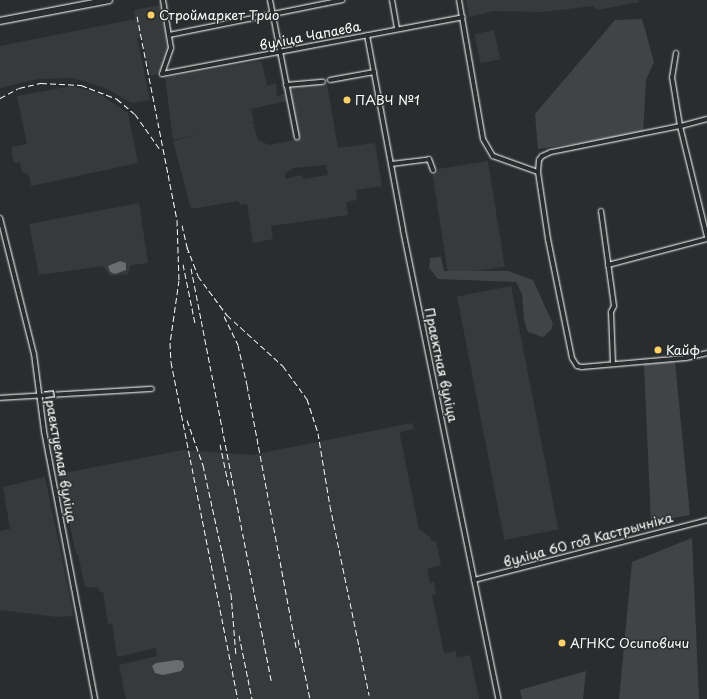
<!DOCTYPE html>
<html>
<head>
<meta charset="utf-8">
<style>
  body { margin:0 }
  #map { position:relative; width:707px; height:699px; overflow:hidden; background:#2a2d2e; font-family:"Playpen Sans",sans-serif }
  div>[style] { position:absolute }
  .built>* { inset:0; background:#373a3b; transform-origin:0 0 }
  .green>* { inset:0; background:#414445 }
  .water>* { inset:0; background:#6a6c6d }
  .roads { filter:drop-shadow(0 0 1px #fff) drop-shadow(0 0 1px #fff) }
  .minor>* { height:4px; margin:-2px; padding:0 2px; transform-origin:2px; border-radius:2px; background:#2a2d2e }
  .primary>* { height:6px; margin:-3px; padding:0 3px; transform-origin:3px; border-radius:3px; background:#2a2d2e }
  .rail>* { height:1px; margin-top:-0.5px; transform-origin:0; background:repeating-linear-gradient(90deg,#fff 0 6px,transparent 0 9px) }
  .dots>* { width:11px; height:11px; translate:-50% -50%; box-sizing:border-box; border:2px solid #2a2d2e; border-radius:50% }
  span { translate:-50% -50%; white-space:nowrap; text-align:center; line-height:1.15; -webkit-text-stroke:3px #2a2d2e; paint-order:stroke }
  .poi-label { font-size:13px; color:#fff }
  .left { translate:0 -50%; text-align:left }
  .street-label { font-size:13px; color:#fff }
</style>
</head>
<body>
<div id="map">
  <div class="built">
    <div style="clip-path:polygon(466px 0,638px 0,639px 2px,598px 10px,593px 6px,542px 12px,493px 11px,469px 17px)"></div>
    <div style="clip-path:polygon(160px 5px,169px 54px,158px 74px,150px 76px,142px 37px,137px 38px,150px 100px,132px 103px,103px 87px,72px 78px,38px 79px,0 88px,0 46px,135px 19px,134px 10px)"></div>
    <div style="left:494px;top:30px;width:30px;height:20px;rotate:78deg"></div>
    <div style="clip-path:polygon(evenodd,259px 61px,262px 63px,267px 86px,276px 83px,277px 96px,285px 94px,287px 101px,251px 109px,254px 121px,243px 124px,253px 122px,258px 140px,269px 145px,295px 140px,286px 87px,327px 84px,338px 148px,375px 143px,382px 186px,356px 190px,357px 200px,346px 202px,348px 215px,271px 226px,273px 239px,253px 243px,247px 204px,240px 205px,238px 201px,191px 209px,173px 141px,201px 134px,173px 140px,165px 78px,259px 61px,326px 165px,328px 175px,304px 179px,301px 175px,285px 179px,285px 173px,294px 168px,326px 165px)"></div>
    <div style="clip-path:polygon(72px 86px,98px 93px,128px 113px,138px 163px,31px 186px,29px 175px,22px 172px,20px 162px,14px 163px,11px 147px,27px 144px,17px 96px)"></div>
    <div style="left:488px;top:161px;width:107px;height:57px;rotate:81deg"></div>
    <div style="clip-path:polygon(139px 203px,148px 263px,131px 265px,128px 274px,110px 276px,103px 266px,39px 275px,29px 224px)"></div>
    <div style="left:511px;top:286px;width:248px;height:55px;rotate:79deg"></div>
    <div style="clip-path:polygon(412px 423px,414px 429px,400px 432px,400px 435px,419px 529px,431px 538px,431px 541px,436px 541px,441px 565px,427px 569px,430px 583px,434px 582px,436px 594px,432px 595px,444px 653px,456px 651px,457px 658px,470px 655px,479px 699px,126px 699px,119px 665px,157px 656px,156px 648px,117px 657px,112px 623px,108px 624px,103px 592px,100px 592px,99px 588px,85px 587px,78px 554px,76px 554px,59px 474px,183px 450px,252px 455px)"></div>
    <div style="clip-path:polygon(45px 477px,72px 607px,73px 616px,57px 617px,0 610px,0 531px,10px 529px,3px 487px)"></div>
  </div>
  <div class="green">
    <div style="clip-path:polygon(642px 19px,654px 62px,646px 80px,643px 134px,538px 149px,535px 114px,615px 20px)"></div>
    <div style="clip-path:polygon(441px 257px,444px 271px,508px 271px,533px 280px,553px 324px,551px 330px,543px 337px,528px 332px,524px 320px,522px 294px,516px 282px,438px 279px,429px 268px,430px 258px)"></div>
    <div style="clip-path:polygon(675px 362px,690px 515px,651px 522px,644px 364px)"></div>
    <div style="clip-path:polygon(692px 538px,699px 699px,619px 699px,632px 562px)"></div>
    <div style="clip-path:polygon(586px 671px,583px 699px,522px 699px,520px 690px)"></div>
  </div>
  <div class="water">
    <div style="clip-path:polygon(120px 261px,126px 263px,126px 270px,115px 274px,110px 272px,108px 266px)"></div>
    <div style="clip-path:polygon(177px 660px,183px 661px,184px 667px,181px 671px,163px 675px,155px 673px,152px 666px,156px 663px)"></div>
  </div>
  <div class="roads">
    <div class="minor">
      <div style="left:270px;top:0;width:140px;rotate:78.9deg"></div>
      <div style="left:392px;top:0;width:29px;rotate:80deg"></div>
      <div style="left:459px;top:0;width:141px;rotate:80.2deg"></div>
      <div style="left:483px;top:139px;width:20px;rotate:60deg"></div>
      <div style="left:493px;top:156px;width:48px;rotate:19.6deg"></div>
      <div style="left:169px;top:35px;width:177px;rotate:-11.4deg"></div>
      <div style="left:367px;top:35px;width:198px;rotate:79.5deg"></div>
      <div style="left:403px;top:230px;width:479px;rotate:78.5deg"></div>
      <div style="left:676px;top:53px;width:24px;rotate:99deg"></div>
      <div style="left:672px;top:77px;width:50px;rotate:80.7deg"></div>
      <div style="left:680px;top:126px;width:132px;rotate:168.6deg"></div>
      <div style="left:551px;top:152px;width:10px;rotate:156deg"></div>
      <div style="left:542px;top:156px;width:5px;rotate:127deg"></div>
      <div style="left:539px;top:160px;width:12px;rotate:95deg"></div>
      <div style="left:538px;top:172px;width:68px;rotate:81.5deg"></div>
      <div style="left:548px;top:239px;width:121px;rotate:78.6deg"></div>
      <div style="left:572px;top:358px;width:9px;rotate:58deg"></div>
      <div style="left:577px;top:366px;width:5px;rotate:11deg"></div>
      <div style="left:582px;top:367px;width:104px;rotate:-4.9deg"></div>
      <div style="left:686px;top:358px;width:22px;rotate:-13deg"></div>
      <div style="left:162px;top:74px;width:306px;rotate:-10.7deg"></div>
      <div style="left:162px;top:74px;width:28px;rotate:-71deg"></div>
      <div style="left:171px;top:48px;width:49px;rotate:-99.5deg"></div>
      <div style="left:330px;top:80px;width:45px;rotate:-10.3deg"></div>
      <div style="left:286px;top:85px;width:37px;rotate:-5deg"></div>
      <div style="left:707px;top:119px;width:28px;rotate:165deg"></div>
      <div style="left:680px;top:126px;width:114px;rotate:76.3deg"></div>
      <div style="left:391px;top:164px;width:38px;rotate:-7deg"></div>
      <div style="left:429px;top:159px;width:12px;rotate:70deg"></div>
      <div style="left:601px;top:211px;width:96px;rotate:82.2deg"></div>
      <div style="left:614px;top:306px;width:7px;rotate:117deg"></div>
      <div style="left:611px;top:312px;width:52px;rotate:87.8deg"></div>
      <div style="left:0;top:218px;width:140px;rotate:76deg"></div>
      <div style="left:34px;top:354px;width:78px;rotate:82.6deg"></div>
      <div style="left:44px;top:431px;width:273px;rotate:79.2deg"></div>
      <div style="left:608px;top:265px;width:102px;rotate:-14.7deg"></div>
      <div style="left:0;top:398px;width:152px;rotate:-3.4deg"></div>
      <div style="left:474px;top:580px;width:241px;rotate:-14.4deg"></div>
    </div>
    <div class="primary">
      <div style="left:0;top:21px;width:111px;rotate:-10.9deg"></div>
    </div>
  </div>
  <div class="rail">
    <div style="left:137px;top:16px;width:208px;rotate:78.9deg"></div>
    <div style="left:177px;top:220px;width:60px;rotate:88.1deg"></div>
    <div style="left:179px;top:280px;width:64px;rotate:98.1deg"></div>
    <div style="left:170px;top:343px;width:19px;rotate:87deg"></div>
    <div style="left:171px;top:362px;width:344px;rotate:78.8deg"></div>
    <div style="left:0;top:98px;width:21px;rotate:-28deg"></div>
    <div style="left:19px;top:88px;width:23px;rotate:-13deg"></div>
    <div style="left:41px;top:83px;width:40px;rotate:2.9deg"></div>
    <div style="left:81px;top:85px;width:39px;rotate:21deg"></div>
    <div style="left:117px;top:99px;width:23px;rotate:40deg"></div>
    <div style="left:135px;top:114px;width:42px;rotate:54.8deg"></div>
    <div style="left:182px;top:225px;width:28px;rotate:77deg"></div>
    <div style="left:187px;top:247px;width:31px;rotate:69deg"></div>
    <div style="left:198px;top:276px;width:49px;rotate:53.4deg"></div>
    <div style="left:227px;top:315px;width:76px;rotate:42.3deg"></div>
    <div style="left:283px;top:366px;width:41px;rotate:54deg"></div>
    <div style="left:307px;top:399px;width:36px;rotate:72deg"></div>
    <div style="left:318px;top:433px;width:74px;rotate:80.7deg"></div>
    <div style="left:330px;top:506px;width:193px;rotate:78.3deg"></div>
    <div style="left:183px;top:264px;width:60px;rotate:78.5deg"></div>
    <div style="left:191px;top:268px;width:420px;rotate:79deg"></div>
    <div style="left:224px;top:316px;width:32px;rotate:64deg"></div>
    <div style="left:238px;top:345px;width:41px;rotate:77.3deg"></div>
    <div style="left:247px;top:385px;width:267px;rotate:79.4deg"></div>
    <div style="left:187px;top:420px;width:48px;rotate:70.4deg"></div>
    <div style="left:203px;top:465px;width:94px;rotate:77.7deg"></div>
    <div style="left:223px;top:557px;width:38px;rotate:78deg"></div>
    <div style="left:231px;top:594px;width:62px;rotate:85.4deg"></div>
    <div style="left:220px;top:444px;width:44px;rotate:78.2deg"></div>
    <div style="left:239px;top:635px;width:65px;rotate:78.5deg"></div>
    <div style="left:298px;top:639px;width:61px;rotate:78.7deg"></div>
  </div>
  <div class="dots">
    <div style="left:151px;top:15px;background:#ffd166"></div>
    <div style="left:347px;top:100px;background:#ffd166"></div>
    <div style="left:658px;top:350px;background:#ffd166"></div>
    <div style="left:562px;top:643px;background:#ffd166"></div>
  </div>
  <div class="poi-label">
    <span class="left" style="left:159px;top:15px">Строймаркет Трио</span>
    <span class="left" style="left:355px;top:100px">ПАВЧ №1</span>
    <span class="left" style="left:666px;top:350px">Кайф</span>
    <span class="left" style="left:570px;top:643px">АГНКС Осиповичи</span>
  </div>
  <div class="street-label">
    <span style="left:310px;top:36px;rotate:-11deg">вуліца Чапаева</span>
    <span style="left:441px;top:365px;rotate:78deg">Праектная вуліца</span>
    <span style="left:60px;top:456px;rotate:80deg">Праектуемая вуліца</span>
    <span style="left:588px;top:540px;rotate:-15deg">вуліца 60 год Кастрычніка</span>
  </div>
</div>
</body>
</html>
